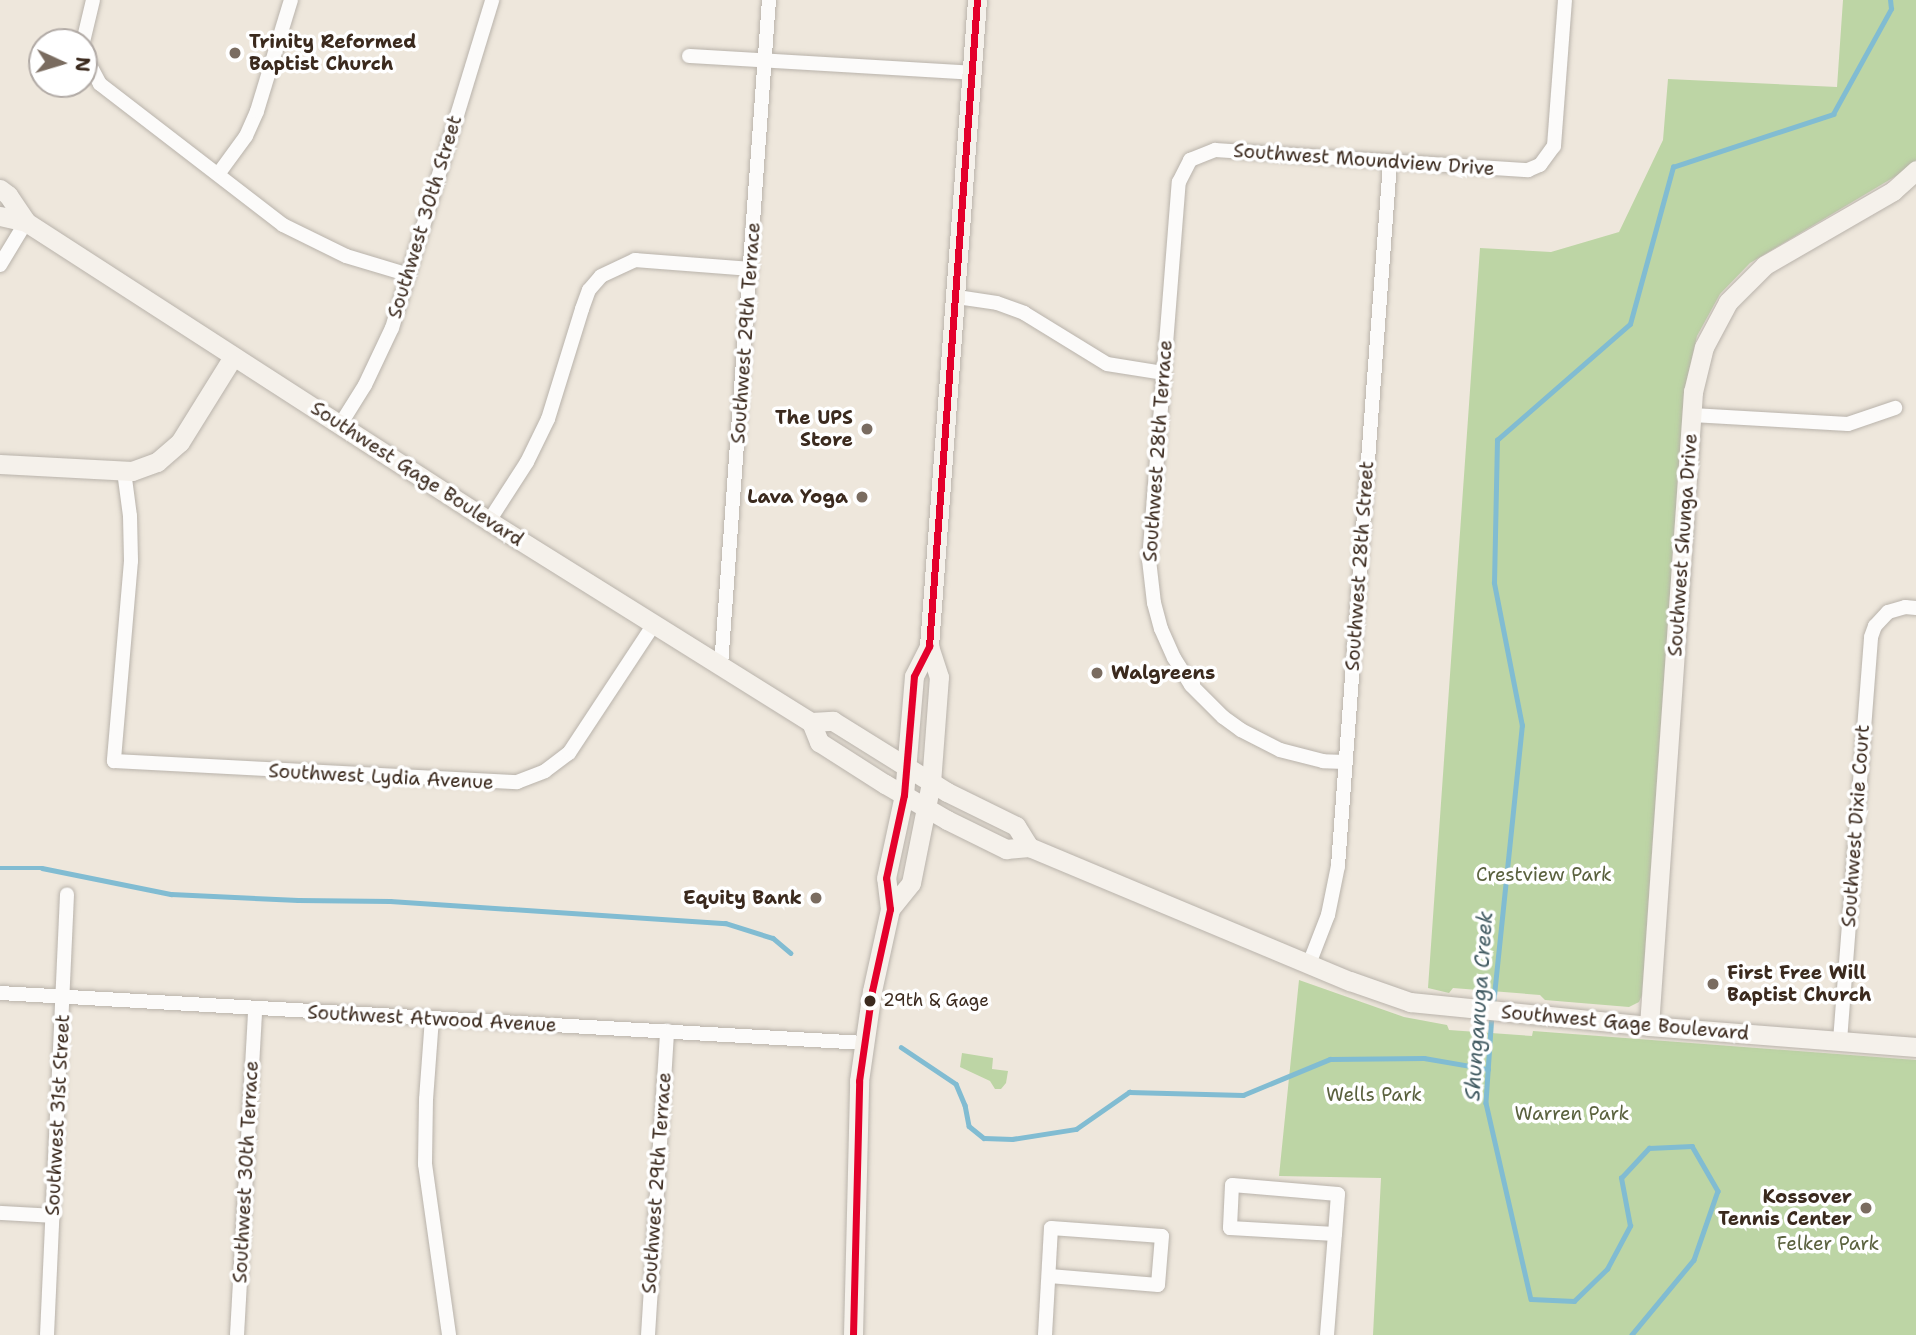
<!DOCTYPE html>
<html>
<head>
<meta charset="utf-8">
<style>
  body { margin:0 }
  #map { position:relative; width:1916px; height:1335px; overflow:hidden; background:#eee7dc; font-family:"Shantell Sans",sans-serif }
  div>[style] { position:absolute }
  .green>* { inset:0; background:#bdd5a5 }
  .stream>* { height:4.5px; margin:-2.25px; padding:0 2.25px; transform-origin:2.25px; border-radius:2.25px; background:#81bcd2 }
  .roads { filter:drop-shadow(0 0 2px #b9b3ab) drop-shadow(0 0 2px #b9b3ab) }
  .street>* { height:14px; margin:-7px; padding:0 7px; transform-origin:7px; border-radius:7px; background:#fcfbfa }
  .secondary>* { height:19px; margin:-9.5px; padding:0 9.5px; transform-origin:9.5px; border-radius:9.5px; background:#f5f1eb }
  .bus-1>* { height:7px; margin:-3.5px; padding:0 3.5px; transform-origin:3.5px; border-radius:3.5px; background:#e4002b }
  .dots>* { width:19px; height:19px; translate:-50% -50%; box-sizing:border-box; border:4px solid #fff; border-radius:50% }
  span { translate:-50% -50%; white-space:nowrap; text-align:center; line-height:1.15; -webkit-text-stroke:7px #fff; paint-order:stroke }
  .bus-label { font-size:17px; color:#3b2a1e }
  .left { translate:0 -50%; text-align:left }
  .poi-label { font-size:19px; color:#3b2a1e; font-weight:700 }
  .right { translate:-100% -50%; text-align:right }
  .street-label { font-size:19px; color:#3b2a1e }
  .park-label { font-size:19px; color:#5a613e }
  .water-label { font-size:21px; color:#445d64; font-style:italic }
  .north { position:absolute; left:28px; top:28px; width:70px; height:70px; box-sizing:border-box; background:#fff; border:2px solid #b1aaa5; border-radius:50%; rotate:94deg; font-size:19px; font-weight:700; line-height:28px; text-align:center; color:#3b2a1e }
  .north::after { content:''; display:block; margin:auto; width:24px; height:32px; background:#7a6c60; clip-path:polygon(50% 0,100% 100%,50% 72%,0 100%) }
</style>
</head>
<body>
<div id="map">
  <div class="green">
    <div style="clip-path:polygon(1843px 0,1916px 0,1916px 160px,1906px 170px,1750px 263px,1720px 294px,1697px 336px,1684px 392px,1642px 995px,1639px 1002px,1629px 1007px,1545px 1000px,1540px 995px,1453px 988px,1449px 993px,1428px 988px,1480px 248px,1551px 252px,1619px 232px,1663px 140px,1668px 79px,1837px 87px)"></div>
    <div style="clip-path:polygon(1299px 980px,1404px 1017px,1447px 1025px,1449px 1030px,1532px 1036px,1533px 1031px,1916px 1060px,1916px 1335px,1373px 1335px,1381px 1178px,1279px 1176px)"></div>
    <div style="clip-path:polygon(962px 1053px,993px 1058px,992px 1069px,1008px 1071px,1006px 1083px,1001px 1089px,995px 1089px,990px 1081px,960px 1067px)"></div>
  </div>
  <div class="stream">
    <div style="left:0;top:868px;width:42px"></div>
    <div style="left:42px;top:868px;width:132px;rotate:11.4deg"></div>
    <div style="left:171px;top:894px;width:127px;rotate:2.7deg"></div>
    <div style="left:298px;top:900px;width:92px;rotate:0.6deg"></div>
    <div style="left:390px;top:901px;width:336px;rotate:3.8deg"></div>
    <div style="left:725px;top:923px;width:50px;rotate:17.4deg"></div>
    <div style="left:773px;top:938px;width:23px;rotate:40deg"></div>
    <div style="left:1493px;top:1005px;width:281px;rotate:-84.1deg"></div>
    <div style="left:1522px;top:726px;width:146px;rotate:-101.1deg"></div>
    <div style="left:1494px;top:583px;width:143px;rotate:-88.8deg"></div>
    <div style="left:1497px;top:440px;width:176px;rotate:-41.1deg"></div>
    <div style="left:1630px;top:324px;width:163px;rotate:-74.7deg"></div>
    <div style="left:1673px;top:167px;width:169px;rotate:-18.3deg"></div>
    <div style="left:1833px;top:114px;width:120px;rotate:-61.1deg"></div>
    <div style="left:1891px;top:9px;width:9px;rotate:-96deg"></div>
    <div style="left:1492px;top:1014px;width:89px;rotate:93.9deg"></div>
    <div style="left:1486px;top:1103px;width:201px;rotate:77.1deg"></div>
    <div style="left:1531px;top:1299px;width:43px;rotate:2.7deg"></div>
    <div style="left:1574px;top:1301px;width:46px;rotate:-44.1deg"></div>
    <div style="left:1607px;top:1269px;width:49px;rotate:-61.9deg"></div>
    <div style="left:1630px;top:1226px;width:49px;rotate:-100.6deg"></div>
    <div style="left:1621px;top:1178px;width:41px;rotate:-47deg"></div>
    <div style="left:1649px;top:1148px;width:43px;rotate:-2.7deg"></div>
    <div style="left:1692px;top:1146px;width:52px;rotate:60deg"></div>
    <div style="left:1718px;top:1191px;width:73px;rotate:109.2deg"></div>
    <div style="left:1694px;top:1260px;width:97px;rotate:129.6deg"></div>
    <div style="left:901px;top:1047px;width:66px;rotate:33.9deg"></div>
    <div style="left:956px;top:1084px;width:23px;rotate:67deg"></div>
    <div style="left:965px;top:1105px;width:21px;rotate:79deg"></div>
    <div style="left:969px;top:1126px;width:19px;rotate:39deg"></div>
    <div style="left:984px;top:1138px;width:28px;rotate:2deg"></div>
    <div style="left:1012px;top:1139px;width:65px;rotate:-8.9deg"></div>
    <div style="left:1076px;top:1129px;width:65px;rotate:-34.9deg"></div>
    <div style="left:1129px;top:1092px;width:114px;rotate:1.5deg"></div>
    <div style="left:1243px;top:1095px;width:94px;rotate:-22.5deg"></div>
    <div style="left:1330px;top:1059px;width:94px;rotate:-0.6deg"></div>
    <div style="left:1424px;top:1058px;width:65px;rotate:9.8deg"></div>
  </div>
  <div class="roads">
    <div class="street">
      <div style="left:83px;top:42px;width:43px;rotate:-76.6deg"></div>
      <div style="left:84px;top:54px;width:34px;rotate:62deg"></div>
      <div style="left:100px;top:84px;width:231px;rotate:37.6deg"></div>
      <div style="left:283px;top:225px;width:70px;rotate:26.2deg"></div>
      <div style="left:346px;top:256px;width:63px;rotate:16.7deg"></div>
      <div style="left:689px;top:56px;width:285px;rotate:3.4deg"></div>
      <div style="left:219px;top:173px;width:46px;rotate:-53.9deg"></div>
      <div style="left:246px;top:136px;width:27px;rotate:-66deg"></div>
      <div style="left:257px;top:111px;width:116px;rotate:-73deg"></div>
      <div style="left:0;top:265px;width:50px;rotate:-58.8deg"></div>
      <div style="left:957px;top:297px;width:40px;rotate:8.5deg"></div>
      <div style="left:997px;top:303px;width:29px;rotate:20deg"></div>
      <div style="left:1024px;top:313px;width:97px;rotate:31.6deg"></div>
      <div style="left:1107px;top:364px;width:58px;rotate:9deg"></div>
      <div style="left:1692px;top:415px;width:156px;rotate:3.3deg"></div>
      <div style="left:1848px;top:424px;width:50px;rotate:-18.8deg"></div>
      <div style="left:340px;top:425px;width:47px;rotate:-58deg"></div>
      <div style="left:365px;top:385px;width:63px;rotate:-64.7deg"></div>
      <div style="left:392px;top:328px;width:343px;rotate:-73deg"></div>
      <div style="left:124px;top:471px;width:45px;rotate:82.4deg"></div>
      <div style="left:130px;top:516px;width:45px;rotate:88.7deg"></div>
      <div style="left:131px;top:561px;width:201px;rotate:94.9deg"></div>
      <div style="left:114px;top:761px;width:404px;rotate:3deg"></div>
      <div style="left:517px;top:782px;width:30px;rotate:-21deg"></div>
      <div style="left:545px;top:771px;width:30px;rotate:-37deg"></div>
      <div style="left:569px;top:753px;width:154px;rotate:-56.6deg"></div>
      <div style="left:489px;top:521px;width:70px;rotate:-57.2deg"></div>
      <div style="left:527px;top:462px;width:48px;rotate:-64deg"></div>
      <div style="left:548px;top:419px;width:115px;rotate:-72.8deg"></div>
      <div style="left:582px;top:309px;width:20px;rotate:-70deg"></div>
      <div style="left:589px;top:290px;width:18px;rotate:-49deg"></div>
      <div style="left:601px;top:276px;width:38px;rotate:-25deg"></div>
      <div style="left:635px;top:260px;width:116px;rotate:4.4deg"></div>
      <div style="left:721px;top:666px;width:668px;rotate:-85.88deg"></div>
      <div style="left:1346px;top:762px;width:23px;rotate:-178deg"></div>
      <div style="left:1323px;top:761px;width:44px;rotate:-165.7deg"></div>
      <div style="left:1280px;top:750px;width:44px;rotate:-152.9deg"></div>
      <div style="left:1241px;top:730px;width:22px;rotate:-144deg"></div>
      <div style="left:1223px;top:717px;width:45px;rotate:-135deg"></div>
      <div style="left:1191px;top:685px;width:32px;rotate:-122deg"></div>
      <div style="left:1174px;top:658px;width:32px;rotate:-114deg"></div>
      <div style="left:1161px;top:629px;width:27px;rotate:-105deg"></div>
      <div style="left:1154px;top:603px;width:43px;rotate:-96.6deg"></div>
      <div style="left:1149px;top:560px;width:379px;rotate:-85.5deg"></div>
      <div style="left:1179px;top:182px;width:25px;rotate:-63deg"></div>
      <div style="left:1190px;top:160px;width:27px;rotate:-22deg"></div>
      <div style="left:1215px;top:150px;width:314px;rotate:3.7deg"></div>
      <div style="left:1528px;top:170px;width:13px;rotate:-23deg"></div>
      <div style="left:1540px;top:165px;width:24px;rotate:-54deg"></div>
      <div style="left:1554px;top:146px;width:146px;rotate:-85.7deg"></div>
      <div style="left:1309px;top:964px;width:53px;rotate:-68.8deg"></div>
      <div style="left:1328px;top:915px;width:50px;rotate:-78.5deg"></div>
      <div style="left:1338px;top:866px;width:705px;rotate:-85.77deg"></div>
      <div style="left:0;top:993px;width:865px;rotate:3.31deg"></div>
      <div style="left:432px;top:1018px;width:81px;rotate:94.2deg"></div>
      <div style="left:426px;top:1099px;width:65px;rotate:90.9deg"></div>
      <div style="left:425px;top:1164px;width:173px;rotate:82deg"></div>
      <div style="left:1840px;top:1041px;width:405px;rotate:-85.6deg"></div>
      <div style="left:1871px;top:637px;width:12px;rotate:-70deg"></div>
      <div style="left:1875px;top:626px;width:19px;rotate:-47deg"></div>
      <div style="left:1888px;top:612px;width:18px;rotate:-16deg"></div>
      <div style="left:1905px;top:607px;width:11px;rotate:5deg"></div>
      <div style="left:0;top:1213px;width:53px;rotate:3.2deg"></div>
      <div style="left:47px;top:1335px;width:441px;rotate:-87.4deg"></div>
      <div style="left:237px;top:1335px;width:326px;rotate:-86.8deg"></div>
      <div style="left:648px;top:1335px;width:305px;rotate:-86.4deg"></div>
      <div style="left:1045px;top:1335px;width:107px;rotate:-86.8deg"></div>
      <div style="left:1051px;top:1228px;width:111px;rotate:4.1deg"></div>
      <div style="left:1162px;top:1236px;width:49px;rotate:94.7deg"></div>
      <div style="left:1158px;top:1285px;width:109px;rotate:-175.3deg"></div>
      <div style="left:1327px;top:1335px;width:101px;rotate:-85.5deg"></div>
      <div style="left:1335px;top:1234px;width:40px;rotate:-85.7deg"></div>
      <div style="left:1338px;top:1194px;width:106px;rotate:-175.1deg"></div>
      <div style="left:1232px;top:1185px;width:43px;rotate:92.7deg"></div>
      <div style="left:1230px;top:1228px;width:105px;rotate:3.3deg"></div>
    </div>
    <div class="secondary">
      <div style="left:0;top:189px;width:10px;rotate:37deg"></div>
      <div style="left:8px;top:195px;width:32px;rotate:56deg"></div>
      <div style="left:0;top:216px;width:27px;rotate:13deg"></div>
      <div style="left:26px;top:222px;width:551px;rotate:32.85deg"></div>
      <div style="left:489px;top:521px;width:380px;rotate:32deg"></div>
      <div style="left:811px;top:722px;width:22px;rotate:68deg"></div>
      <div style="left:819px;top:742px;width:78px;rotate:32.5deg"></div>
      <div style="left:885px;top:784px;width:72px;rotate:30.1deg"></div>
      <div style="left:947px;top:820px;width:66px;rotate:26.2deg"></div>
      <div style="left:1006px;top:849px;width:23px;rotate:-5deg"></div>
      <div style="left:1029px;top:847px;width:348px;rotate:22.7deg"></div>
      <div style="left:1350px;top:981px;width:64px;rotate:19.3deg"></div>
      <div style="left:1410px;top:1002px;width:240px;rotate:5.7deg"></div>
      <div style="left:1649px;top:1026px;width:268px;rotate:4.5deg"></div>
      <div style="left:0;top:464px;width:132px;rotate:3deg"></div>
      <div style="left:132px;top:471px;width:27px;rotate:-20deg"></div>
      <div style="left:157px;top:462px;width:30px;rotate:-41deg"></div>
      <div style="left:180px;top:442px;width:100px;rotate:-58.1deg"></div>
      <div style="left:811px;top:722px;width:22px;rotate:-3deg"></div>
      <div style="left:833px;top:721px;width:134px;rotate:31.9deg"></div>
      <div style="left:947px;top:792px;width:77px;rotate:26.2deg"></div>
      <div style="left:1016px;top:826px;width:25px;rotate:58deg"></div>
      <div style="left:890px;top:909px;width:33px;rotate:-51deg"></div>
      <div style="left:911px;top:883px;width:102px;rotate:-78.7deg"></div>
      <div style="left:931px;top:783px;width:106px;rotate:-85.7deg"></div>
      <div style="left:939px;top:677px;width:33px;rotate:-108deg"></div>
      <div style="left:1649px;top:1026px;width:636px;rotate:-86.03deg"></div>
      <div style="left:1693px;top:392px;width:46px;rotate:-76.3deg"></div>
      <div style="left:1704px;top:347px;width:51px;rotate:-61.9deg"></div>
      <div style="left:1728px;top:302px;width:52px;rotate:-45deg"></div>
      <div style="left:1765px;top:265px;width:148px;rotate:-30deg"></div>
      <div style="left:1893px;top:191px;width:31px;rotate:-42deg"></div>
      <div style="left:853px;top:1335px;width:254px;rotate:-88.6deg"></div>
      <div style="left:859px;top:1081px;width:91px;rotate:-81.8deg"></div>
      <div style="left:872px;top:991px;width:84px;rotate:-77.6deg"></div>
      <div style="left:890px;top:909px;width:31px;rotate:-97deg"></div>
      <div style="left:886px;top:878px;width:85px;rotate:-77.8deg"></div>
      <div style="left:904px;top:795px;width:119px;rotate:-85.2deg"></div>
      <div style="left:914px;top:676px;width:34px;rotate:-63deg"></div>
      <div style="left:929px;top:646px;width:648px;rotate:-85.75deg"></div>
    </div>
  </div>
  <div class="bus-1">
    <div style="left:853px;top:1335px;width:254px;rotate:-88.6deg"></div>
    <div style="left:859px;top:1081px;width:91px;rotate:-81.8deg"></div>
    <div style="left:872px;top:991px;width:84px;rotate:-77.6deg"></div>
    <div style="left:890px;top:909px;width:31px;rotate:-97deg"></div>
    <div style="left:886px;top:878px;width:85px;rotate:-77.8deg"></div>
    <div style="left:904px;top:795px;width:119px;rotate:-85.2deg"></div>
    <div style="left:914px;top:676px;width:34px;rotate:-63deg"></div>
    <div style="left:929px;top:646px;width:648px;rotate:-85.75deg"></div>
  </div>
  <div class="dots">
    <div style="left:235px;top:53px;background:#7a6c60"></div>
    <div style="left:867px;top:429px;background:#7a6c60"></div>
    <div style="left:862px;top:497px;background:#7a6c60"></div>
    <div style="left:1097px;top:673px;background:#7a6c60"></div>
    <div style="left:816px;top:898px;background:#7a6c60"></div>
    <div style="left:1713px;top:984px;background:#7a6c60"></div>
    <div style="left:870px;top:1001px;background:#3b2a1e"></div>
    <div style="left:1866px;top:1208px;background:#7a6c60"></div>
  </div>
  <div class="bus-label">
    <span class="left" style="left:883px;top:1001px">29th &amp; Gage</span>
  </div>
  <div class="poi-label">
    <span class="left" style="left:249px;top:53px">Trinity Reformed<br>Baptist Church</span>
    <span class="right" style="left:853px;top:429px">The UPS<br>Store</span>
    <span class="right" style="left:848px;top:497px">Lava Yoga</span>
    <span class="left" style="left:1111px;top:673px">Walgreens</span>
    <span class="right" style="left:802px;top:898px">Equity Bank</span>
    <span class="left" style="left:1727px;top:984px">First Free Will<br>Baptist Church</span>
    <span class="right" style="left:1852px;top:1208px">Kossover<br>Tennis Center</span>
  </div>
  <div class="street-label">
    <span style="left:1364px;top:160px;rotate:4deg">Southwest Moundview Drive</span>
    <span style="left:425px;top:217px;rotate:-73deg">Southwest 30th Street</span>
    <span style="left:746px;top:333px;rotate:-86deg">Southwest 29th Terrace</span>
    <span style="left:1158px;top:451px;rotate:-86deg">Southwest 28th Terrace</span>
    <span style="left:417px;top:474px;rotate:33deg">Southwest Gage Boulevard</span>
    <span style="left:1683px;top:545px;rotate:-86deg">Southwest Shunga Drive</span>
    <span style="left:1360px;top:566px;rotate:-86deg">Southwest 28th Street</span>
    <span style="left:381px;top:777px;rotate:3deg">Southwest Lydia Avenue</span>
    <span style="left:1856px;top:826px;rotate:-86deg">Southwest Dixie Court</span>
    <span style="left:432px;top:1019px;rotate:3deg">Southwest Atwood Avenue</span>
    <span style="left:1625px;top:1023px;rotate:5deg">Southwest Gage Boulevard</span>
    <span style="left:58px;top:1115px;rotate:-87deg">Southwest 31st Street</span>
    <span style="left:246px;top:1172px;rotate:-87deg">Southwest 30th Terrace</span>
    <span style="left:657px;top:1183px;rotate:-86deg">Southwest 29th Terrace</span>
  </div>
  <div class="park-label">
    <span style="left:1544px;top:875px">Crestview Park</span>
    <span style="left:1374px;top:1095px">Wells Park</span>
    <span style="left:1572px;top:1114px">Warren Park</span>
    <span style="left:1828px;top:1244px">Felker Park</span>
  </div>
  <div class="water-label">
    <span style="left:1479px;top:1006px;rotate:-86deg">Shunganuga Creek</span>
  </div>
  <div class="north">N</div>
</div>
</body>
</html>
